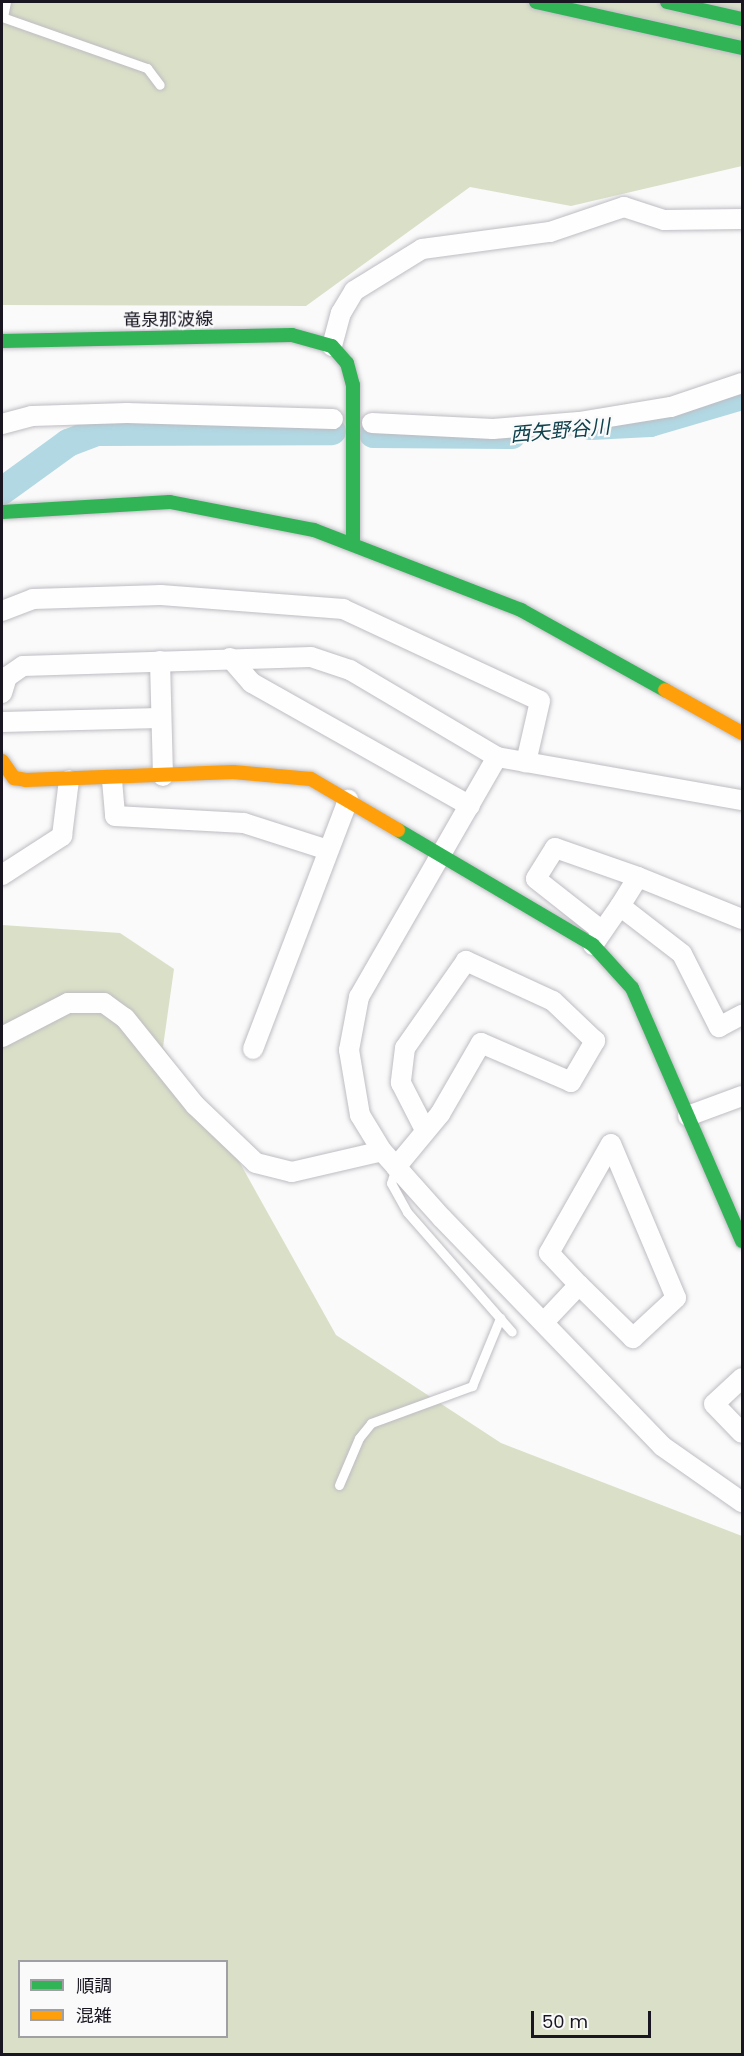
<!DOCTYPE html>
<html>
<head>
<meta charset="utf-8">
<style>
  body { margin:0 }
  #map { position:relative; width:744px; height:2056px; overflow:hidden; background:#fafafa; font-family:Poppins,"Noto Sans JP",sans-serif }
  div>[style] { position:absolute }
  .forest>* { inset:0; background:#dae0c7 }
  .river>* { height:28px; margin:-14px; padding:0 14px; transform-origin:14px; border-radius:14px; background:#b1d8e3 }
  .roads { filter:drop-shadow(0 0 2px #bebcc2) drop-shadow(0 0 2px #bebcc2) }
  .lane>* { height:9px; margin:-4.5px; padding:0 4.5px; transform-origin:4.5px; border-radius:4.5px; background:#fefefe }
  .street>* { height:20px; margin:-10px; padding:0 10px; transform-origin:10px; border-radius:10px; background:#fefefe }
  .fast>* { height:14px; margin:-7px; padding:0 7px; transform-origin:7px; border-radius:7px; background:#30b455 }
  .slow>* { height:14px; margin:-7px; padding:0 7px; transform-origin:7px; border-radius:7px; background:#ff9f0a }
  span { translate:-50% -50%; white-space:nowrap; text-align:center; line-height:1.15; -webkit-text-stroke:4.5px #fafafa; paint-order:stroke }
  .street-label { font-size:18px; color:#191622 }
  .water-label { font-size:20px; color:#0f414d; font-style:italic }
  .frame { position:absolute; inset:0; border:3px solid #191622; pointer-events:none }
  .legend { position:absolute; left:18px; top:1960px; width:210px; height:78px; box-sizing:border-box; background:#fafafa; border:2px solid #a09fa4; margin:0; padding:8px 10px; list-style:none; font-size:18px; color:#191622 }
  .legend li { display:flex; align-items:center; gap:12px; height:30px }
  .legend b { width:30px; border:2px solid #a09fa4 }
  .scale { position:absolute; left:531px; top:2011px; width:120px; height:27px; box-sizing:border-box; border:3px solid #191622; border-top:0; padding-left:8px; font-size:18px; line-height:21px; white-space:nowrap; color:#191622; -webkit-text-stroke:4px #fafafa; paint-order:stroke }
</style>
</head>
<body>
<div id="map">
  <div class="forest">
    <div style="clip-path:polygon(2px 2px,742px 2px,742px 166px,571px 206px,470px 187px,306px 306px,2px 305px)"></div>
    <div style="clip-path:polygon(evenodd,2px 925px,120px 933px,174px 969px,163px 1047px,226px 1138px,336px 1335px,501px 1443px,742px 1536px,742px 2054px,2px 2054px,2px 925px,20px 1962px,226px 1962px,226px 2036px,20px 2036px,20px 1962px)"></div>
  </div>
  <div class="river">
    <div style="left:591px;top:426px;width:59px;rotate:-2.9deg"></div>
    <div style="left:650px;top:423px;width:96px;rotate:-16.4deg"></div>
    <div style="left:373px;top:434px;width:139px;rotate:0.4deg"></div>
    <div style="left:2px;top:491px;width:82px;rotate:-36deg"></div>
    <div style="left:68px;top:443px;width:31px;rotate:-21deg"></div>
    <div style="left:97px;top:432px;width:235px;rotate:-0.2deg"></div>
  </div>
  <div class="roads">
    <div class="lane">
      <div style="left:2px;top:17px;width:154px;rotate:19.4deg"></div>
      <div style="left:147px;top:68px;width:21px;rotate:53deg"></div>
      <div style="left:3px;top:17px;width:15px;rotate:-79deg"></div>
      <div style="left:396px;top:1167px;width:17px;rotate:107deg"></div>
      <div style="left:391px;top:1183px;width:33px;rotate:61deg"></div>
      <div style="left:407px;top:1212px;width:159px;rotate:48.8deg"></div>
      <div style="left:339px;top:1485px;width:51px;rotate:-66.9deg"></div>
      <div style="left:359px;top:1438px;width:19px;rotate:-51deg"></div>
      <div style="left:371px;top:1423px;width:108px;rotate:-20.1deg"></div>
      <div style="left:472px;top:1386px;width:74px;rotate:-67.6deg"></div>
    </div>
    <div class="street">
      <div style="left:332px;top:346px;width:34px;rotate:-75deg"></div>
      <div style="left:341px;top:313px;width:26px;rotate:-59deg"></div>
      <div style="left:354px;top:291px;width:80px;rotate:-31.7deg"></div>
      <div style="left:422px;top:249px;width:129px;rotate:-7.6deg"></div>
      <div style="left:550px;top:232px;width:78px;rotate:-18.7deg"></div>
      <div style="left:624px;top:207px;width:42px;rotate:18deg"></div>
      <div style="left:664px;top:220px;width:78px;rotate:-0.7deg"></div>
      <div style="left:372px;top:423px;width:121px;rotate:2.8deg"></div>
      <div style="left:493px;top:429px;width:86px;rotate:-4.7deg"></div>
      <div style="left:579px;top:422px;width:93px;rotate:-9.3deg"></div>
      <div style="left:671px;top:407px;width:75px;rotate:-18.7deg"></div>
      <div style="left:2px;top:424px;width:31px;rotate:-15deg"></div>
      <div style="left:32px;top:416px;width:95px;rotate:-1.8deg"></div>
      <div style="left:127px;top:413px;width:206px;rotate:1.7deg"></div>
      <div style="left:2px;top:611px;width:33px;rotate:-21deg"></div>
      <div style="left:33px;top:599px;width:128px;rotate:-1.8deg"></div>
      <div style="left:161px;top:595px;width:183px;rotate:4.4deg"></div>
      <div style="left:343px;top:609px;width:217px;rotate:25deg"></div>
      <div style="left:540px;top:701px;width:63px;rotate:102.9deg"></div>
      <div style="left:230px;top:658px;width:33px;rotate:49deg"></div>
      <div style="left:252px;top:683px;width:250px;rotate:29.4deg"></div>
      <div style="left:160px;top:661px;width:115px;rotate:88.5deg"></div>
      <div style="left:2px;top:693px;width:17px;rotate:-73deg"></div>
      <div style="left:7px;top:677px;width:19px;rotate:-35deg"></div>
      <div style="left:23px;top:666px;width:288px;rotate:-1.8deg"></div>
      <div style="left:311px;top:657px;width:41px;rotate:18.4deg"></div>
      <div style="left:350px;top:670px;width:171px;rotate:30.6deg"></div>
      <div style="left:497px;top:757px;width:249px;rotate:10deg"></div>
      <div style="left:2px;top:722px;width:157px;rotate:-1.5deg"></div>
      <div style="left:497px;top:757px;width:277px;rotate:119.9deg"></div>
      <div style="left:359px;top:997px;width:54px;rotate:100.7deg"></div>
      <div style="left:349px;top:1050px;width:66px;rotate:80.4deg"></div>
      <div style="left:360px;top:1115px;width:42px;rotate:58.6deg"></div>
      <div style="left:382px;top:1151px;width:90px;rotate:48.2deg"></div>
      <div style="left:442px;top:1218px;width:317px;rotate:46deg"></div>
      <div style="left:662px;top:1446px;width:98px;rotate:35deg"></div>
      <div style="left:112px;top:780px;width:36px;rotate:85deg"></div>
      <div style="left:115px;top:816px;width:129px;rotate:3.1deg"></div>
      <div style="left:244px;top:823px;width:88px;rotate:17.8deg"></div>
      <div style="left:2px;top:875px;width:72px;rotate:-33deg"></div>
      <div style="left:62px;top:836px;width:56px;rotate:-82.9deg"></div>
      <div style="left:638px;top:877px;width:112px;rotate:22deg"></div>
      <div style="left:620px;top:906px;width:78px;rotate:37.7deg"></div>
      <div style="left:682px;top:954px;width:82px;rotate:63.1deg"></div>
      <div style="left:719px;top:1027px;width:26px;rotate:-28deg"></div>
      <div style="left:593px;top:945px;width:47px;rotate:-55.3deg"></div>
      <div style="left:620px;top:906px;width:34px;rotate:-58deg"></div>
      <div style="left:638px;top:877px;width:88px;rotate:-160.7deg"></div>
      <div style="left:555px;top:848px;width:36px;rotate:122deg"></div>
      <div style="left:536px;top:879px;width:84px;rotate:38.2deg"></div>
      <div style="left:2px;top:1037px;width:74px;rotate:-27.3deg"></div>
      <div style="left:68px;top:1003px;width:36px"></div>
      <div style="left:104px;top:1003px;width:26px;rotate:36deg"></div>
      <div style="left:125px;top:1018px;width:112px;rotate:51.2deg"></div>
      <div style="left:195px;top:1105px;width:84px;rotate:43.6deg"></div>
      <div style="left:256px;top:1163px;width:37px;rotate:14deg"></div>
      <div style="left:292px;top:1172px;width:92px;rotate:-13.1deg"></div>
      <div style="left:253px;top:1049px;width:267px;rotate:-69.1deg"></div>
      <div style="left:688px;top:1116px;width:58px;rotate:-20.3deg"></div>
      <div style="left:396px;top:1167px;width:69px;rotate:-50.3deg"></div>
      <div style="left:440px;top:1114px;width:82px;rotate:-60deg"></div>
      <div style="left:481px;top:1043px;width:98px;rotate:23.4deg"></div>
      <div style="left:571px;top:1082px;width:48px;rotate:-59.7deg"></div>
      <div style="left:595px;top:1041px;width:58px;rotate:-136.4deg"></div>
      <div style="left:553px;top:1001px;width:96px;rotate:-155.3deg"></div>
      <div style="left:466px;top:961px;width:106px;rotate:125deg"></div>
      <div style="left:405px;top:1048px;width:35px;rotate:97deg"></div>
      <div style="left:401px;top:1083px;width:51px;rotate:62.9deg"></div>
      <div style="left:544px;top:1322px;width:51px;rotate:-46.6deg"></div>
      <div style="left:579px;top:1285px;width:44px;rotate:-133.2deg"></div>
      <div style="left:549px;top:1253px;width:125px;rotate:-60.4deg"></div>
      <div style="left:611px;top:1144px;width:167px;rotate:67.1deg"></div>
      <div style="left:676px;top:1298px;width:59px;rotate:137.1deg"></div>
      <div style="left:633px;top:1338px;width:76px;rotate:-135.5deg"></div>
      <div style="left:742px;top:1378px;width:38px;rotate:137deg"></div>
      <div style="left:714px;top:1404px;width:40px;rotate:46deg"></div>
    </div>
    <div class="fast">
      <div style="left:536px;top:2px;width:211px;rotate:12.6deg"></div>
      <div style="left:667px;top:2px;width:77px;rotate:12.8deg"></div>
      <div style="left:2px;top:341px;width:290px;rotate:-1.2deg"></div>
      <div style="left:292px;top:335px;width:41px;rotate:15.4deg"></div>
      <div style="left:332px;top:346px;width:23px;rotate:49deg"></div>
      <div style="left:347px;top:363px;width:23px;rotate:75deg"></div>
      <div style="left:353px;top:385px;width:157px;rotate:90deg"></div>
      <div style="left:2px;top:512px;width:168px;rotate:-3.4deg"></div>
      <div style="left:170px;top:502px;width:147px;rotate:11deg"></div>
      <div style="left:314px;top:530px;width:222px;rotate:21.1deg"></div>
      <div style="left:521px;top:610px;width:165px;rotate:29.1deg"></div>
      <div style="left:398px;top:830px;width:226px;rotate:30.5deg"></div>
      <div style="left:593px;top:945px;width:58px;rotate:47.8deg"></div>
      <div style="left:632px;top:988px;width:276px;rotate:66.5deg"></div>
    </div>
    <div class="slow">
      <div style="left:665px;top:690px;width:88px;rotate:29.2deg"></div>
      <div style="left:2px;top:761px;width:21px;rotate:55deg"></div>
      <div style="left:14px;top:778px;width:12px;rotate:9deg"></div>
      <div style="left:26px;top:780px;width:207px;rotate:-2.2deg"></div>
      <div style="left:233px;top:772px;width:78px;rotate:5.1deg"></div>
      <div style="left:311px;top:779px;width:101px;rotate:30.4deg"></div>
    </div>
  </div>
  <div class="street-label">
    <span style="left:168px;top:320px;rotate:-1deg">竜泉那波線</span>
  </div>
  <div class="water-label">
    <span style="left:560px;top:431px;rotate:-5deg">西矢野谷川</span>
  </div>
  <div class="frame"></div>
  <ul class="legend">
  <li><b style="height:8px;background:#30b455"></b>順調</li>
  <li><b style="height:8px;background:#ff9f0a"></b>混雑</li>
  </ul>
  <div class="scale">50 m</div>
</div>
</body>
</html>
